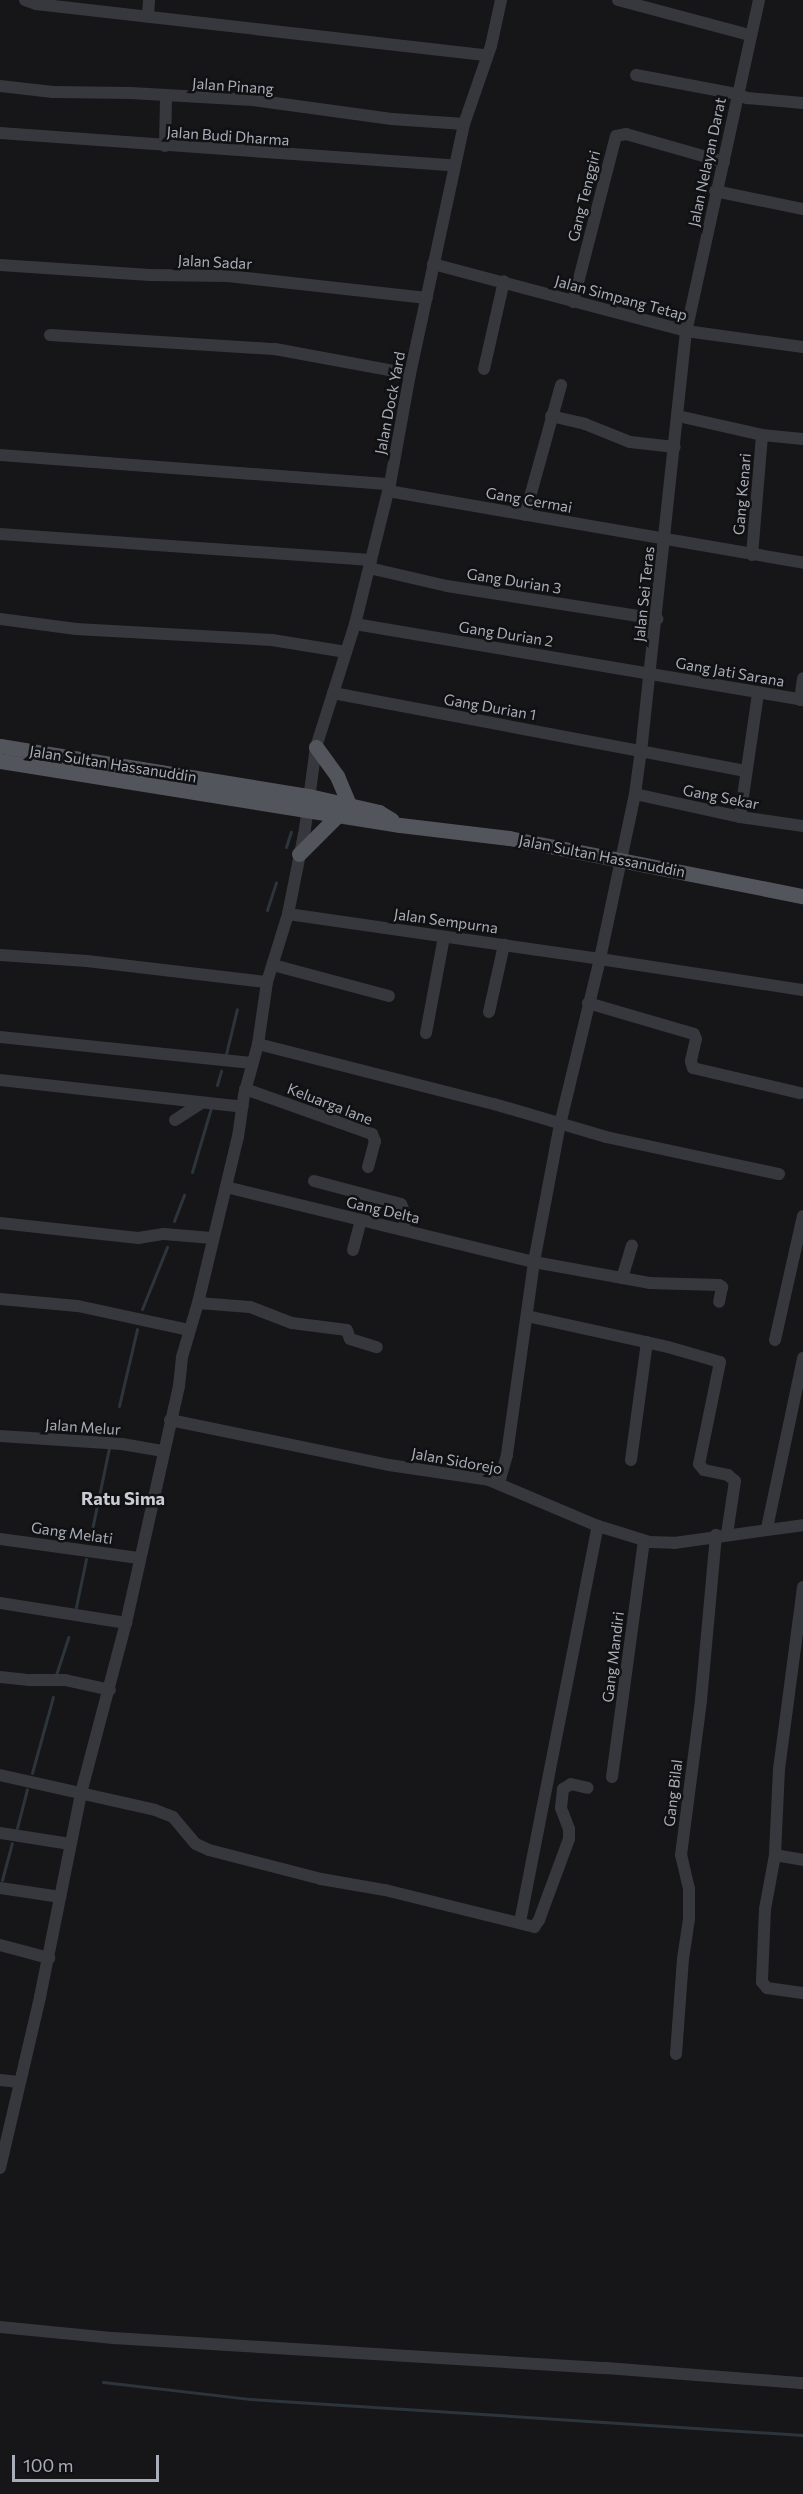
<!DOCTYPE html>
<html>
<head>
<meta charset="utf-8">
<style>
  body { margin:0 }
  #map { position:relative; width:803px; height:2494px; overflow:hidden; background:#161618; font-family:Commissioner,sans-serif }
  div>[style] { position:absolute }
  .stream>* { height:3px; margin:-1.5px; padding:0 1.5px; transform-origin:1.5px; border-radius:1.5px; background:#2c353c }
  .minor>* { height:12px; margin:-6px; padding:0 6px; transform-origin:6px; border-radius:6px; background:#37383d }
  .major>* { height:15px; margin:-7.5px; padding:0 7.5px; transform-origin:7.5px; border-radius:7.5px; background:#53555c }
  span { translate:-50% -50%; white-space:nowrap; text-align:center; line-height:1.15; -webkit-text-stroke:5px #111113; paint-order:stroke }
  .street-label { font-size:15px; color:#a8adb8 }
  .quarter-label { font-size:18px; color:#c9ccd4; font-weight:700 }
  .scale { position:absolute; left:12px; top:2455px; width:147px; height:27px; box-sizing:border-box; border:3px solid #a8adb8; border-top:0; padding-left:8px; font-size:18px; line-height:21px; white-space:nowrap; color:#a8adb8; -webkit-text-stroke:4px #111113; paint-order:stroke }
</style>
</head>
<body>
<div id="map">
  <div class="stream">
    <div style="left:286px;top:847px;width:16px;rotate:-72deg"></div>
    <div style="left:267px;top:910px;width:29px;rotate:-72deg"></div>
    <div style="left:226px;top:1054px;width:46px;rotate:-76.3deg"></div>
    <div style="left:217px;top:1085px;width:15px;rotate:-74deg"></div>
    <div style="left:192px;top:1172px;width:67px;rotate:-73.5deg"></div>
    <div style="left:174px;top:1221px;width:28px;rotate:-69deg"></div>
    <div style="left:142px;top:1309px;width:67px;rotate:-68deg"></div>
    <div style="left:119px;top:1406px;width:79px;rotate:-76.8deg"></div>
    <div style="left:90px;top:1539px;width:93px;rotate:-78.2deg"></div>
    <div style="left:76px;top:1607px;width:49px;rotate:-78.2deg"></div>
    <div style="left:56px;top:1675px;width:40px;rotate:-72deg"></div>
    <div style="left:32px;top:1773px;width:79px;rotate:-74.6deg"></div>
    <div style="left:17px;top:1828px;width:40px;rotate:-75.6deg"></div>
    <div style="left:2px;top:1880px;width:38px;rotate:-75deg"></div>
    <div style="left:103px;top:2382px;width:149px;rotate:6.6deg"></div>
    <div style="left:251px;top:2399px;width:553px;rotate:3.73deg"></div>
  </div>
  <div class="minor">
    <div style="left:25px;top:0;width:12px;rotate:20deg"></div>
    <div style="left:36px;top:4px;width:454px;rotate:6.5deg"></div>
    <div style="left:618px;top:0;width:137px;rotate:14.9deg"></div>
    <div style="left:759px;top:0;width:339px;rotate:102.4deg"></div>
    <div style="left:686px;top:331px;width:421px;rotate:96.1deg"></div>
    <div style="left:641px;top:750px;width:44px;rotate:97.8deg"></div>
    <div style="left:635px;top:794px;width:169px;rotate:102deg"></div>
    <div style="left:600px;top:959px;width:205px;rotate:8.7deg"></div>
    <div style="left:148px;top:15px;width:15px;rotate:-86deg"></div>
    <div style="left:636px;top:75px;width:103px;rotate:10.7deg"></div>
    <div style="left:737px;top:94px;width:11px;rotate:22deg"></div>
    <div style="left:747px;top:98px;width:56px;rotate:5.1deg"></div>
    <div style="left:0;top:86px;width:53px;rotate:6.5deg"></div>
    <div style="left:53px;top:92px;width:78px;rotate:0.7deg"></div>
    <div style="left:131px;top:93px;width:122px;rotate:3.3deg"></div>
    <div style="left:253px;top:100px;width:140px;rotate:7.8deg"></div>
    <div style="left:392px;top:119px;width:72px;rotate:4deg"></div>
    <div style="left:0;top:133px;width:456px;rotate:4.1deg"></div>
    <div style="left:165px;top:146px;width:49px;rotate:-88.8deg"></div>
    <div style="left:715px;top:191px;width:90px;rotate:11.6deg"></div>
    <div style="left:433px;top:264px;width:262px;rotate:14.8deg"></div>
    <div style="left:686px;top:331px;width:118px;rotate:7.8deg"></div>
    <div style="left:0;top:265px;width:150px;rotate:3.8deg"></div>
    <div style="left:150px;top:275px;width:78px;rotate:0.7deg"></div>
    <div style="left:228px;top:276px;width:200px;rotate:6.3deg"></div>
    <div style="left:573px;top:302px;width:171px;rotate:-75.5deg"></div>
    <div style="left:616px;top:136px;width:10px;rotate:-11deg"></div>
    <div style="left:626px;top:134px;width:102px;rotate:15.9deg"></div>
    <div style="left:50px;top:335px;width:225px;rotate:3.6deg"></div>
    <div style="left:275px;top:349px;width:137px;rotate:10.5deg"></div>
    <div style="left:484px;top:369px;width:90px;rotate:-77.2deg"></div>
    <div style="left:551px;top:416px;width:35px;rotate:13deg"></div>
    <div style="left:585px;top:424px;width:48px;rotate:21.8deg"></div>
    <div style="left:630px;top:442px;width:45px;rotate:6.3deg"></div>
    <div style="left:678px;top:416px;width:86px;rotate:12.7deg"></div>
    <div style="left:762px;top:435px;width:41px;rotate:5.6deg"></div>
    <div style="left:0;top:455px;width:391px;rotate:4.3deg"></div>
    <div style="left:388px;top:491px;width:421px;rotate:9.8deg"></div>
    <div style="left:525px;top:515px;width:135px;rotate:-74.5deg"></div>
    <div style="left:0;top:534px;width:372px;rotate:4deg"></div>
    <div style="left:752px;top:555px;width:120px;rotate:-85.2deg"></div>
    <div style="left:369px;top:568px;width:80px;rotate:13deg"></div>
    <div style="left:447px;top:586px;width:213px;rotate:8.9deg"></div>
    <div style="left:0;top:619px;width:77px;rotate:7.5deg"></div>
    <div style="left:76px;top:629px;width:196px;rotate:3.2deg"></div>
    <div style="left:272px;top:640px;width:75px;rotate:9.2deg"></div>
    <div style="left:355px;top:624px;width:454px;rotate:9.6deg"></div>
    <div style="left:333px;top:693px;width:420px;rotate:10.7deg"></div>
    <div style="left:800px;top:700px;width:22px;rotate:-82deg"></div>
    <div style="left:635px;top:794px;width:107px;rotate:12.4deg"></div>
    <div style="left:740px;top:817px;width:64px;rotate:8.1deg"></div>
    <div style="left:740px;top:817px;width:125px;rotate:-81.7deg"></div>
    <div style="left:288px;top:914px;width:315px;rotate:8.2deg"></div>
    <div style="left:600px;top:959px;width:170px;rotate:103.6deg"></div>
    <div style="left:560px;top:1124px;width:140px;rotate:100.7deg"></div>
    <div style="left:534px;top:1262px;width:195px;rotate:98deg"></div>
    <div style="left:507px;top:1455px;width:29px;rotate:106deg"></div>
    <div style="left:0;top:955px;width:87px;rotate:3.9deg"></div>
    <div style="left:87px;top:961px;width:181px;rotate:6.7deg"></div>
    <div style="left:273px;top:965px;width:120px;rotate:15deg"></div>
    <div style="left:588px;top:1003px;width:110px;rotate:16.3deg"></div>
    <div style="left:694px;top:1034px;width:5px;rotate:68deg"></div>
    <div style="left:696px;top:1039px;width:23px;rotate:103deg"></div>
    <div style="left:691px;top:1061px;width:7px;rotate:74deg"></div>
    <div style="left:693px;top:1068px;width:110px;rotate:13.2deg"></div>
    <div style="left:489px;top:1012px;width:69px;rotate:-77.4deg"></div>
    <div style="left:426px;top:1033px;width:98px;rotate:-79.4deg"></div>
    <div style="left:0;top:1037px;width:253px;rotate:5.9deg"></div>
    <div style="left:258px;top:1044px;width:244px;rotate:14.3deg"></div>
    <div style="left:494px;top:1104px;width:117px;rotate:16.4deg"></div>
    <div style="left:606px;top:1137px;width:177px;rotate:12.1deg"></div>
    <div style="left:0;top:1080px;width:244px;rotate:6.3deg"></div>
    <div style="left:245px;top:1089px;width:135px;rotate:19.5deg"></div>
    <div style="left:372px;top:1134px;width:8px;rotate:67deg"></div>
    <div style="left:375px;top:1141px;width:27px;rotate:105deg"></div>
    <div style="left:175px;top:1120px;width:31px;rotate:-33deg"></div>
    <div style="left:314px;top:1181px;width:90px;rotate:14.8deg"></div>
    <div style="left:401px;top:1204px;width:10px;rotate:66deg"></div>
    <div style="left:405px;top:1213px;width:17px;rotate:93deg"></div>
    <div style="left:226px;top:1187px;width:317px;rotate:13.7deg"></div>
    <div style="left:534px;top:1262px;width:117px;rotate:10.3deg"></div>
    <div style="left:649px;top:1283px;width:70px;rotate:1.6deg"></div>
    <div style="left:719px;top:1285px;width:4px;rotate:34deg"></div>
    <div style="left:722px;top:1287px;width:15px;rotate:101deg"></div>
    <div style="left:0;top:1223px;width:139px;rotate:6.2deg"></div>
    <div style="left:138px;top:1238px;width:26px;rotate:-9deg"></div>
    <div style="left:164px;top:1234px;width:48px;rotate:4.8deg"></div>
    <div style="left:353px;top:1250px;width:31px;rotate:-75deg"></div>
    <div style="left:622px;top:1278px;width:34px;rotate:-73deg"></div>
    <div style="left:0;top:1299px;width:78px;rotate:5.1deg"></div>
    <div style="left:78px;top:1306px;width:114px;rotate:12.2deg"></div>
    <div style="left:198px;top:1303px;width:52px;rotate:4.4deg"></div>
    <div style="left:250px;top:1307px;width:45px;rotate:20.9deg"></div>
    <div style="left:292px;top:1323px;width:55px;rotate:7.3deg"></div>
    <div style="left:347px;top:1330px;width:9px;rotate:72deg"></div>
    <div style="left:350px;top:1339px;width:28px;rotate:17deg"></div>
    <div style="left:527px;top:1316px;width:144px;rotate:12.4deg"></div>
    <div style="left:668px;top:1347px;width:54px;rotate:16.1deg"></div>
    <div style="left:720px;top:1362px;width:104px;rotate:101.6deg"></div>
    <div style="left:699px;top:1464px;width:8px;rotate:50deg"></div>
    <div style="left:704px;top:1470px;width:25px;rotate:12deg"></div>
    <div style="left:728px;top:1475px;width:9px;rotate:41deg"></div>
    <div style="left:735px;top:1481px;width:54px;rotate:98.6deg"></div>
    <div style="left:775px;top:1340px;width:127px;rotate:-77.3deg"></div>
    <div style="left:170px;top:1420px;width:224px;rotate:11.6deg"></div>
    <div style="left:389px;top:1465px;width:101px;rotate:8.5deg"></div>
    <div style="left:489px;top:1480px;width:118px;rotate:22.9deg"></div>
    <div style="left:598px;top:1526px;width:54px;rotate:17.1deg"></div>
    <div style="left:650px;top:1542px;width:24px;rotate:2deg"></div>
    <div style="left:674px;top:1543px;width:130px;rotate:-7.9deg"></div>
    <div style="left:0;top:1436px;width:122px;rotate:3.8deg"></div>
    <div style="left:122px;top:1444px;width:42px;rotate:9.7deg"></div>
    <div style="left:631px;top:1460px;width:119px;rotate:-82.3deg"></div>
    <div style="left:767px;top:1528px;width:174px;rotate:-78deg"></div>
    <div style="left:0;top:1539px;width:140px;rotate:7.8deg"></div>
    <div style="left:803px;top:1587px;width:184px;rotate:97.5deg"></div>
    <div style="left:779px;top:1769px;width:86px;rotate:92.7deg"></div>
    <div style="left:775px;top:1855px;width:55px;rotate:100.5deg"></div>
    <div style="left:765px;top:1909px;width:73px;rotate:92.4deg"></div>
    <div style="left:762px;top:1982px;width:8px;rotate:50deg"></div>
    <div style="left:767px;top:1988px;width:36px;rotate:8deg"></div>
    <div style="left:0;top:1603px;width:128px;rotate:9deg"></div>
    <div style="left:0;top:1677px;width:30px;rotate:6deg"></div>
    <div style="left:30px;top:1680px;width:35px"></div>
    <div style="left:65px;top:1680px;width:46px;rotate:12.5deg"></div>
    <div style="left:0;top:1775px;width:159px;rotate:12.7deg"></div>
    <div style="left:155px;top:1810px;width:19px;rotate:21deg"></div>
    <div style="left:173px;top:1817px;width:35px;rotate:50deg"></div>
    <div style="left:196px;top:1844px;width:14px;rotate:25deg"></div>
    <div style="left:209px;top:1850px;width:116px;rotate:14.5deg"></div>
    <div style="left:321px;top:1879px;width:65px;rotate:9.8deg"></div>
    <div style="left:385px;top:1890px;width:154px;rotate:13.9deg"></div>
    <div style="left:534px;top:1927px;width:9px;rotate:-54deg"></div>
    <div style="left:539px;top:1920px;width:86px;rotate:-69.7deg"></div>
    <div style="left:569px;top:1839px;width:10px;rotate:-90deg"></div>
    <div style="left:569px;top:1829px;width:22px;rotate:-111deg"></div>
    <div style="left:561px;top:1808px;width:19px;rotate:-84deg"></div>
    <div style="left:563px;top:1789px;width:9px;rotate:-32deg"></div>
    <div style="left:571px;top:1784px;width:17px;rotate:13deg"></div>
    <div style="left:612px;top:1777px;width:238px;rotate:-82.3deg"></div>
    <div style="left:0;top:1833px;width:71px;rotate:8.9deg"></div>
    <div style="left:775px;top:1855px;width:28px;rotate:10deg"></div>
    <div style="left:0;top:1888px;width:61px;rotate:8.5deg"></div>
    <div style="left:520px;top:1922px;width:404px;rotate:-78.9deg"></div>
    <div style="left:0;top:1945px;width:51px;rotate:14.9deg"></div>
    <div style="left:676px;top:2054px;width:95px;rotate:-85.8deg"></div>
    <div style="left:683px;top:1959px;width:40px;rotate:-81.5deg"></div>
    <div style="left:689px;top:1919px;width:30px;rotate:-90deg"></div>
    <div style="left:689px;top:1889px;width:35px;rotate:-103deg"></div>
    <div style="left:681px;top:1855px;width:156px;rotate:-82.6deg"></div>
    <div style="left:701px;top:1700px;width:166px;rotate:-84.8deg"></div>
    <div style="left:0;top:2080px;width:19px;rotate:6deg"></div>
    <div style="left:0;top:2168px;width:176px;rotate:-76.8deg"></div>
    <div style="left:40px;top:1997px;width:208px;rotate:-78.6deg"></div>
    <div style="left:81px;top:1793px;width:176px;rotate:-75.2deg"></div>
    <div style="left:126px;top:1623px;width:243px;rotate:-77.4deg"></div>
    <div style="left:179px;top:1386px;width:29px;rotate:-84deg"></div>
    <div style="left:182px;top:1357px;width:56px;rotate:-73.5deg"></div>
    <div style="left:198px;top:1303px;width:171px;rotate:-76.5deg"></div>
    <div style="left:238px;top:1137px;width:42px;rotate:-81.9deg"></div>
    <div style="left:244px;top:1095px;width:53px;rotate:-74.6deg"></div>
    <div style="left:258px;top:1044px;width:63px;rotate:-81.7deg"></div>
    <div style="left:267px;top:982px;width:71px;rotate:-72.8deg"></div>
    <div style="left:288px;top:914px;width:87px;rotate:-78.7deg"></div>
    <div style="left:305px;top:829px;width:83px;rotate:-82.4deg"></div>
    <div style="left:316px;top:747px;width:129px;rotate:-72.4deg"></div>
    <div style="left:355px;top:624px;width:144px;rotate:-76deg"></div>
    <div style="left:390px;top:484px;width:112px;rotate:-79.7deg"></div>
    <div style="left:410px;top:374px;width:256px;rotate:-77.8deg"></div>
    <div style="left:464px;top:124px;width:83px;rotate:-70.9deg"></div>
    <div style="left:491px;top:46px;width:47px;rotate:-77.7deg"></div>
    <div style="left:0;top:2327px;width:114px;rotate:5.6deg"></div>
    <div style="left:113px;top:2338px;width:494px;rotate:3.5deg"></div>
    <div style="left:606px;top:2368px;width:198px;rotate:4.4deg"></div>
  </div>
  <div class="major">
    <div style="left:0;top:746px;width:313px;rotate:9.2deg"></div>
    <div style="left:309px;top:796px;width:72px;rotate:12.9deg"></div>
    <div style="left:379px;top:812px;width:15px;rotate:32deg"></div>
    <div style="left:316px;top:747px;width:36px;rotate:54deg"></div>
    <div style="left:337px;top:776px;width:30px;rotate:67deg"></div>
    <div style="left:0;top:761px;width:405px;rotate:9.1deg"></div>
    <div style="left:400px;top:825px;width:110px;rotate:6.8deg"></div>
    <div style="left:509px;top:838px;width:300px;rotate:11.2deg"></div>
    <div style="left:299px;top:854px;width:57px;rotate:-45deg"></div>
  </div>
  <div class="street-label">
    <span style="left:233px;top:86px;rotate:4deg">Jalan Pinang</span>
    <span style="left:228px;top:136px;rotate:4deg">Jalan Budi Dharma</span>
    <span style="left:707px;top:162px;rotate:-78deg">Jalan Nelayan Darat</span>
    <span style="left:584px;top:196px;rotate:-76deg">Gang Tenggiri</span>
    <span style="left:215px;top:262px;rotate:3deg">Jalan Sadar</span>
    <span style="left:621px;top:298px;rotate:15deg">Jalan Simpang Tetap</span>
    <span style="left:390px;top:403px;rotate:-79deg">Jalan Dock Yard</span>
    <span style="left:742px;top:494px;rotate:-85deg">Gang Kenari</span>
    <span style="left:529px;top:500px;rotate:10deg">Gang Cermai</span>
    <span style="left:514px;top:581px;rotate:9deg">Gang Durian 3</span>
    <span style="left:644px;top:594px;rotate:-84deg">Jalan Sei Teras</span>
    <span style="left:506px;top:634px;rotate:9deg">Gang Durian 2</span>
    <span style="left:730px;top:672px;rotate:10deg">Gang Jati Sarana</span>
    <span style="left:490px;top:707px;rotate:10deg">Gang Durian 1</span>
    <span style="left:113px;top:764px;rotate:9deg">Jalan Sultan Hassanuddin</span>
    <span style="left:721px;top:797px;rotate:11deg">Gang Sekar</span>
    <span style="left:602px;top:856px;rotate:11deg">Jalan Sultan Hassanuddin</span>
    <span style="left:446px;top:921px;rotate:8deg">Jalan Sempurna</span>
    <span style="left:330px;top:1104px;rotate:21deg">Keluarga lane</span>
    <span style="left:383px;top:1210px;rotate:13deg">Gang Delta</span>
    <span style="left:83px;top:1427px;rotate:4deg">Jalan Melur</span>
    <span style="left:457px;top:1461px;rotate:10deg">Jalan Sidorejo</span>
    <span style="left:72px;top:1533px;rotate:8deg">Gang Melati</span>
    <span style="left:613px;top:1657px;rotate:-83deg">Gang Mandiri</span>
    <span style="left:673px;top:1793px;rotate:-83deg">Gang Bilal</span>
  </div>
  <div class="quarter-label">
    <span style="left:123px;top:1498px">Ratu Sima</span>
  </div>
  <div class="scale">100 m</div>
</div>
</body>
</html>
